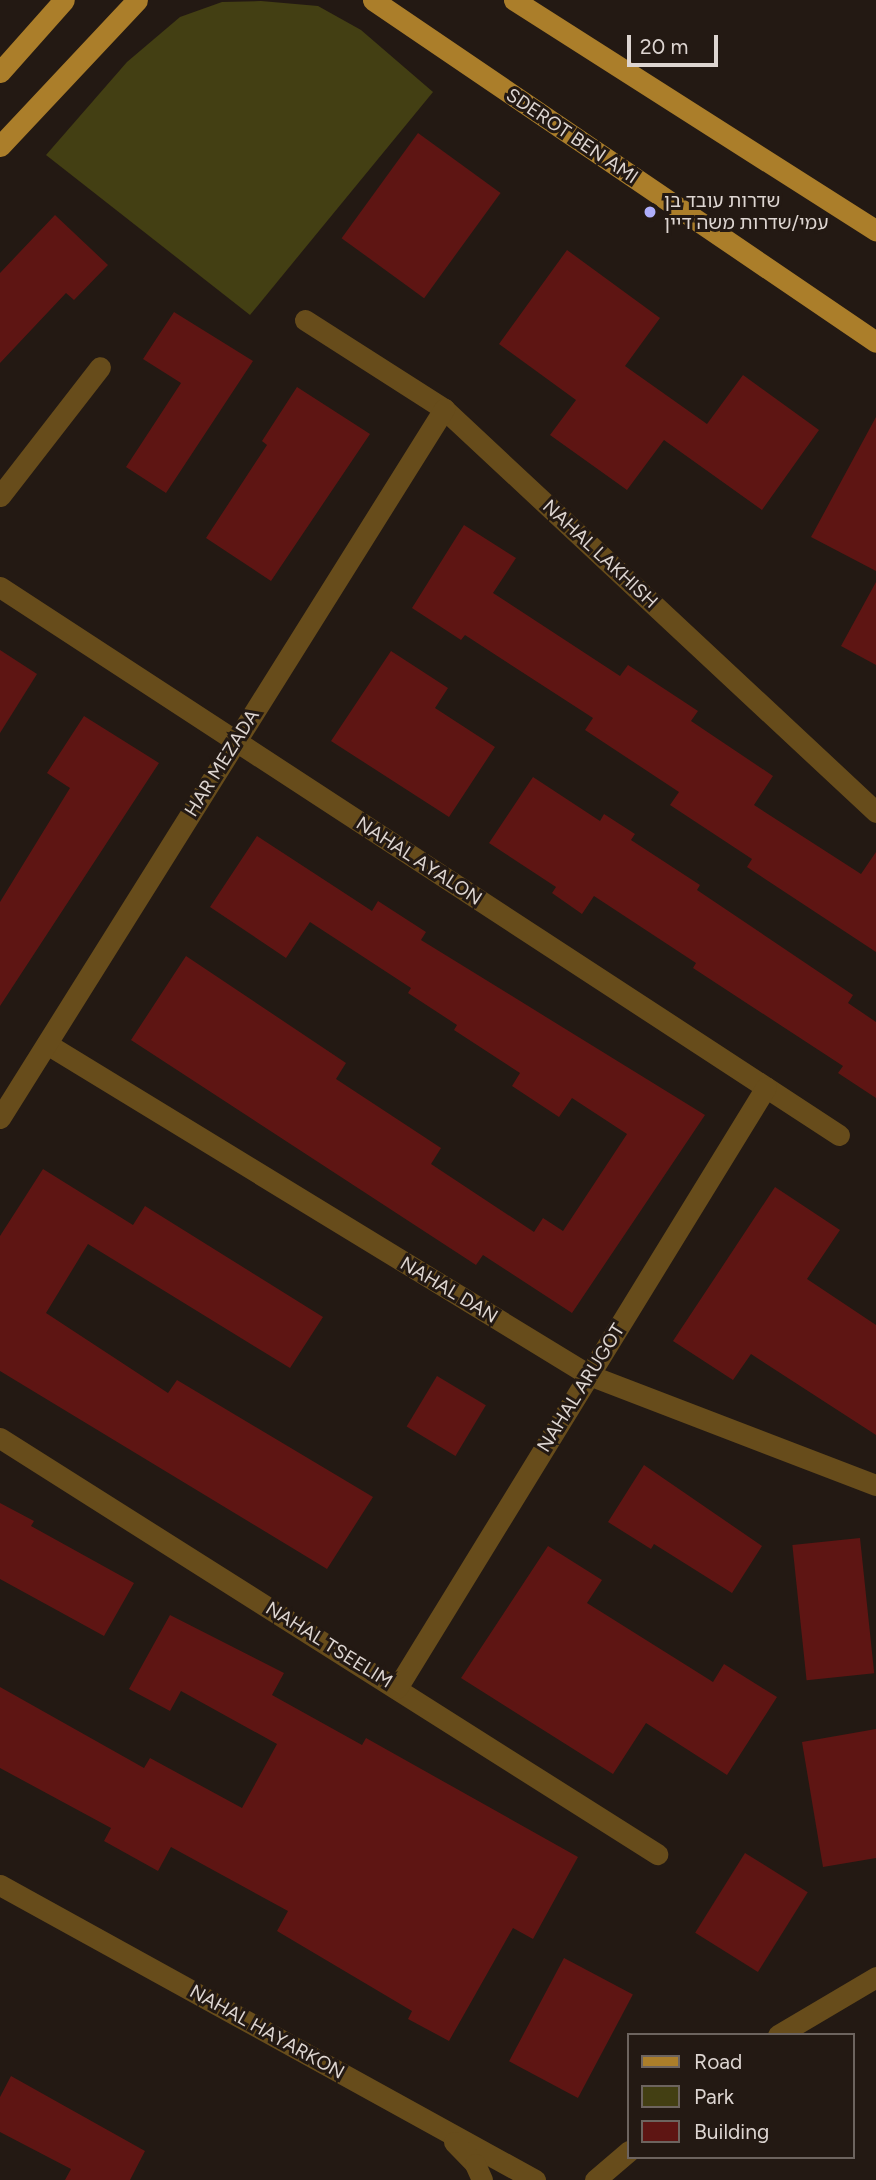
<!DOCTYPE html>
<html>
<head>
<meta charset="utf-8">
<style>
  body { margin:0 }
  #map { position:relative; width:876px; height:2180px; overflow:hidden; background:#231913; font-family:Figtree,"Noto Sans Hebrew",sans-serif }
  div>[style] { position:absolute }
  .green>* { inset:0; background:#433f13 }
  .building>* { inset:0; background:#5e1513; transform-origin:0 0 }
  .minor>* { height:21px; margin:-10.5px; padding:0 10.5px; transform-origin:10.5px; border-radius:10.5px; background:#674c1b }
  .major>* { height:21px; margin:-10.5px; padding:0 10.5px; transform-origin:10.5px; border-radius:10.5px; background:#ab7e2a }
  .dots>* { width:19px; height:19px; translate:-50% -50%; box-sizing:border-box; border:4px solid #231913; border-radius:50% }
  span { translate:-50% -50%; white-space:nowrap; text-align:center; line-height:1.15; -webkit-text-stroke:6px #231913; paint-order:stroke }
  .street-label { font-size:19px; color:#ddd5d1 }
  .poi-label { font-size:19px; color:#ddd5d1 }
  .left { translate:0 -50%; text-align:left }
  .legend { position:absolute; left:627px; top:2033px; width:228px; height:126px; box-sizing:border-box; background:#231913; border:2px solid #6d645f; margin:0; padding:9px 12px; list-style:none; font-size:21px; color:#ddd5d1 }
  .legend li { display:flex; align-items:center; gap:14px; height:35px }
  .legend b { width:35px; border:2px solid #6d645f }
  .scale { position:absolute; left:627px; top:35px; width:91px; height:32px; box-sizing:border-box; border:4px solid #ddd5d1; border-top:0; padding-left:9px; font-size:21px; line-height:24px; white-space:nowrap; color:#ddd5d1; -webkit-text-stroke:5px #231913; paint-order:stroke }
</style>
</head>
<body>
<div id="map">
  <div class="green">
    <div style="clip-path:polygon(261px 1px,318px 6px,361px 30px,433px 92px,250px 315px,46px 155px,127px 62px,180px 17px,222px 2px)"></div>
  </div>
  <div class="building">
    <div style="left:418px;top:133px;width:102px;height:130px;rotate:36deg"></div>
    <div style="clip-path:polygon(55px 215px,108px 265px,74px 300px,66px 293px,0 363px,0 273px)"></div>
    <div style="clip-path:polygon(567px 250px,660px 318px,625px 366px,707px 424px,743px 375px,819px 430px,762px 510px,664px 440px,627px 490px,550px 435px,576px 400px,499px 344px)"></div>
    <div style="clip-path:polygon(174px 312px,253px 361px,166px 493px,126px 467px,181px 383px,143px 359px)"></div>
    <div style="clip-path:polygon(297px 387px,370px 434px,271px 581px,206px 538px,267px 445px,262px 441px)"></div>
    <div style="clip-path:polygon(876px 417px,876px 571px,811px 537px)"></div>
    <div style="clip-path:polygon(464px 525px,516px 558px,493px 593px,620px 676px,628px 665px,698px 711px,691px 721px,773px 776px,754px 805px,861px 874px,876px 852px,876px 952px,747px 867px,752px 859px,670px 805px,679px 792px,585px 730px,593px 718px,465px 635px,461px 640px,412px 608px)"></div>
    <div style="clip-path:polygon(876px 582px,876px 665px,841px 646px)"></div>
    <div style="clip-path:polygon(0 650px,37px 674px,0 733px)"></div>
    <div style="clip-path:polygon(391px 651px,448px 688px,435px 708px,495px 747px,449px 817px,331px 741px)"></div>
    <div style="clip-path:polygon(84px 716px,159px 763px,0 1006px,0 902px,70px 788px,47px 773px)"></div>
    <div style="clip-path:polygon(533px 777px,600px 821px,604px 814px,635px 834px,631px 840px,700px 885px,697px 890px,853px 995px,848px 1003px,876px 1022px,876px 1098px,838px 1073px,843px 1066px,693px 968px,696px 963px,594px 896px,582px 914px,552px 893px,556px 887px,489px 843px)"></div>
    <div style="clip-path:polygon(257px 836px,372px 911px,378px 901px,426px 932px,421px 940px,705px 1115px,572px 1313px,483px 1255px,476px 1265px,131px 1040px,186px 956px,346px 1063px,336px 1079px,441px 1148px,431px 1164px,534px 1232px,543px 1218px,563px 1231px,627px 1134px,572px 1098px,559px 1117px,512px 1086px,520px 1073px,454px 1030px,457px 1025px,408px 993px,411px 988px,310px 922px,286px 958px,210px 907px)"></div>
    <div style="clip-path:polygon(43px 1169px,133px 1225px,145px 1206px,323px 1317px,290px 1368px,88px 1244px,46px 1313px,168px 1393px,177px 1380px,373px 1497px,327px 1569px,0 1371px,0 1236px)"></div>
    <div style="clip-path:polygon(775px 1187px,840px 1230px,807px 1279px,876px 1325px,876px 1435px,751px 1354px,733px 1380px,673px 1341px)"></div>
    <div style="left:437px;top:1376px;width:57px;height:59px;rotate:31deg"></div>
    <div style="clip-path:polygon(644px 1465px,762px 1546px,732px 1593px,654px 1544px,651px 1549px,608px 1522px)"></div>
    <div style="clip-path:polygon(0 1503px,34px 1521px,31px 1526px,134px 1583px,104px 1636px,0 1579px)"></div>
    <div style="left:860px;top:1538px;width:136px;height:68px;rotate:84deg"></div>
    <div style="clip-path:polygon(548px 1546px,602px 1580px,587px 1603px,713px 1682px,724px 1664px,777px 1697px,727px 1775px,646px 1723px,613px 1774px,461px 1678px)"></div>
    <div style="clip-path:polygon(170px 1615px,284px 1673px,272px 1695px,362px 1745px,366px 1738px,578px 1857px,533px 1939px,513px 1928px,449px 2041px,408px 2019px,412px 2011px,277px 1931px,288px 1911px,171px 1847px,158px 1871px,104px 1841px,111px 1828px,0 1768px,0 1687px,144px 1768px,150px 1758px,242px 1808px,277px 1744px,181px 1691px,170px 1711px,129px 1689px)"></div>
    <div style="clip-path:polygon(876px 1729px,876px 1858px,823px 1867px,802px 1742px)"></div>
    <div style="left:745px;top:1853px;width:74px;height:94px;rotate:32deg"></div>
    <div style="left:564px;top:1958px;width:78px;height:117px;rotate:28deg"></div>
    <div style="clip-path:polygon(11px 2076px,145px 2151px,130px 2180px,65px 2180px,71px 2169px,0 2132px,0 2097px)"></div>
  </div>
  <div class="minor">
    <div style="left:305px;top:320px;width:165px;rotate:32.6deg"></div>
    <div style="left:444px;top:409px;width:591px;rotate:43.01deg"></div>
    <div style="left:0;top:496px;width:163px;rotate:-52.2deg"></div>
    <div style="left:0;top:587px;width:1002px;rotate:33.15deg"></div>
    <div style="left:47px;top:1044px;width:635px;rotate:31.41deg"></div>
    <div style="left:589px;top:1375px;width:307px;rotate:21deg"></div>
    <div style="left:0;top:1118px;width:837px;rotate:-57.94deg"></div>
    <div style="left:0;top:1438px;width:778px;rotate:32.34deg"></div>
    <div style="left:397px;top:1688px;width:705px;rotate:-58.45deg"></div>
    <div style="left:0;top:1885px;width:611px;rotate:28.87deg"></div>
    <div style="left:778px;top:2035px;width:114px;rotate:-30.6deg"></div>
    <div style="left:454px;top:2142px;width:30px;rotate:46deg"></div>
    <div style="left:475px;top:2164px;width:17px;rotate:66deg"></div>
    <div style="left:595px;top:2180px;width:45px;rotate:-40.5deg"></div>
  </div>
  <div class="major">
    <div style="left:373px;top:0;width:608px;rotate:34.21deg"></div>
    <div style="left:514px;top:0;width:429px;rotate:32.5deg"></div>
    <div style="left:0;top:72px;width:96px;rotate:-48.4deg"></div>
    <div style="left:0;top:146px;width:200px;rotate:-46.8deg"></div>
  </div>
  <div class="dots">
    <div style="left:650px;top:212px;background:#aeaefb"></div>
  </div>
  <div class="street-label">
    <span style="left:572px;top:136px;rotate:34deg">SDEROT BEN AMI</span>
    <span style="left:600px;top:554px;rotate:43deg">NAHAL LAKHISH</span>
    <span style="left:222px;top:763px;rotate:-58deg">HAR MEZADA</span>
    <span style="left:419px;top:861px;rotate:33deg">NAHAL AYALON</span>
    <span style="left:449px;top:1290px;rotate:31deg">NAHAL DAN</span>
    <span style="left:581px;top:1388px;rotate:-58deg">NAHAL ARUGOT</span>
    <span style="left:329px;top:1645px;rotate:32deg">NAHAL TSEELIM</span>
    <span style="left:267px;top:2032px;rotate:29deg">NAHAL HAYARKON</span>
  </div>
  <div class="poi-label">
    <span class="left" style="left:664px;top:212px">שדרות עובד בן<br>עמי/שדרות משה דיין</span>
  </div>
  <ul class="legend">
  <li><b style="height:9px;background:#ab7e2a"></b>Road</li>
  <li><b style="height:19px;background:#433f13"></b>Park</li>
  <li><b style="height:19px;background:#5e1513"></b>Building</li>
  </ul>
  <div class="scale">20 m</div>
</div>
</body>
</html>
